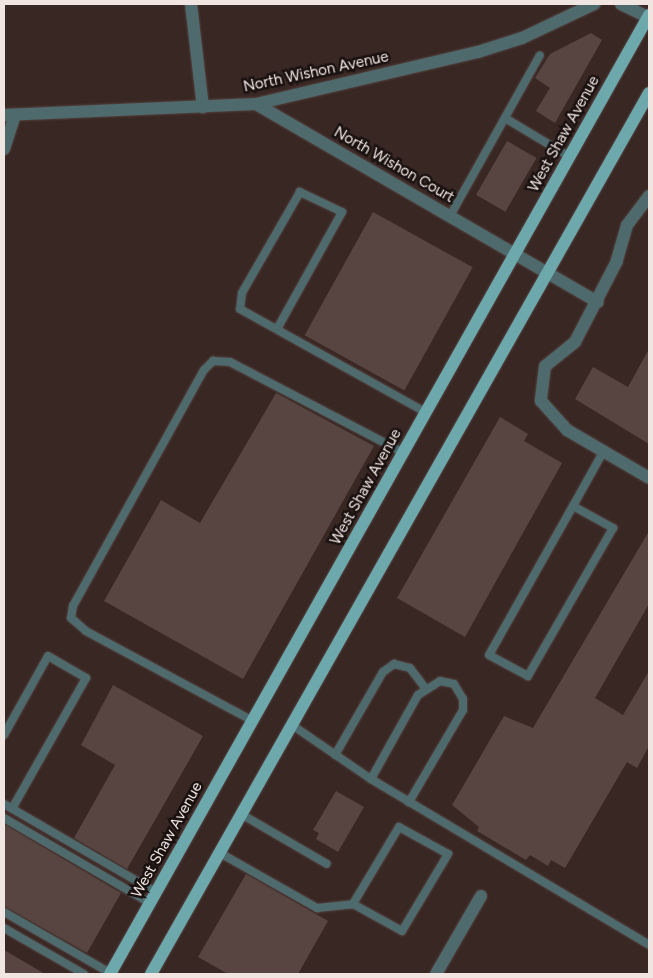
<!DOCTYPE html>
<html>
<head>
<meta charset="utf-8">
<style>
  body { margin:0 }
  #map { position:relative; width:653px; height:978px; overflow:hidden; background:#392724; font-family:Figtree,sans-serif }
  div>[style] { position:absolute }
  .building>* { inset:0; background:#584541; transform-origin:0 0 }
  .roads { filter:drop-shadow(0 0 1px #53423f) drop-shadow(0 0 1px #53423f) }
  .service>* { height:8px; margin:-4px; padding:0 4px; transform-origin:4px; border-radius:4px; background:#4e6a6c }
  .minor>* { height:12px; margin:-6px; padding:0 6px; transform-origin:6px; border-radius:6px; background:#4e6a6c }
  .primary>* { height:12px; margin:-6px; padding:0 6px; transform-origin:6px; border-radius:6px; background:#6da8ac }
  span { translate:-50% -50%; white-space:nowrap; text-align:center; line-height:1.15; -webkit-text-stroke:5px #1a1211; paint-order:stroke }
  .street-label { font-size:15px; color:#f1e5e2 }
  .frame { position:absolute; inset:0; border:5px solid #f1e5e2; pointer-events:none }
</style>
</head>
<body>
<div id="map">
  <div class="building">
    <div style="clip-path:polygon(591px 33px,602px 40px,555px 123px,536px 111px,550px 88px,535px 78px,550px 54px)"></div>
    <div style="left:507px;top:141px;width:34px;height:62px;rotate:30deg"></div>
    <div style="left:373px;top:212px;width:114px;height:141px;rotate:29deg"></div>
    <div style="clip-path:polygon(649px 349px,649px 444px,575px 399px,593px 367px,628px 387px)"></div>
    <div style="clip-path:polygon(276px 393px,374px 446px,243px 679px,104px 601px,161px 500px,200px 523px)"></div>
    <div style="clip-path:polygon(500px 417px,528px 434px,524px 441px,562px 463px,465px 637px,397px 598px)"></div>
    <div style="clip-path:polygon(649px 531px,649px 604px,595px 698px,623px 715px,649px 671px,649px 746px,637px 768px,627px 762px,565px 868px,551px 860px,548px 866px,530px 855px,526px 860px,477px 831px,479px 827px,452px 805px,504px 716px,533px 728px)"></div>
    <div style="clip-path:polygon(113px 685px,203px 736px,127px 869px,74px 838px,115px 765px,81px 745px)"></div>
    <div style="clip-path:polygon(336px 791px,364px 807px,338px 852px,316px 839px,319px 833px,313px 830px)"></div>
    <div style="clip-path:polygon(4px 824px,121px 893px,87px 953px,4px 906px)"></div>
    <div style="clip-path:polygon(246px 874px,328px 921px,298px 974px,228px 974px,198px 957px)"></div>
    <div style="clip-path:polygon(4px 950px,45px 974px,4px 974px)"></div>
  </div>
  <div class="roads">
    <div class="service">
      <div style="left:505px;top:118px;width:76px;rotate:31deg"></div>
      <div style="left:450px;top:216px;width:184px;rotate:-60.8deg"></div>
      <div style="left:277px;top:329px;width:134px;rotate:-60.9deg"></div>
      <div style="left:342px;top:212px;width:47px;rotate:-154.5deg"></div>
      <div style="left:300px;top:192px;width:116px;rotate:119.9deg"></div>
      <div style="left:242px;top:293px;width:16px;rotate:97deg"></div>
      <div style="left:240px;top:309px;width:214px;rotate:29.1deg"></div>
      <div style="left:573px;top:506px;width:46px;rotate:28.8deg"></div>
      <div style="left:613px;top:528px;width:171px;rotate:119.9deg"></div>
      <div style="left:528px;top:676px;width:44px;rotate:-151.7deg"></div>
      <div style="left:489px;top:655px;width:171px;rotate:-60.6deg"></div>
      <div style="left:573px;top:506px;width:62px;rotate:-60.9deg"></div>
      <div style="left:253px;top:721px;width:190px;rotate:-151.7deg"></div>
      <div style="left:86px;top:631px;width:20px;rotate:-139deg"></div>
      <div style="left:71px;top:618px;width:12px;rotate:-81deg"></div>
      <div style="left:73px;top:606px;width:270px;rotate:-61deg"></div>
      <div style="left:204px;top:370px;width:13px;rotate:-45deg"></div>
      <div style="left:213px;top:361px;width:17px;rotate:3deg"></div>
      <div style="left:230px;top:362px;width:196px;rotate:27.6deg"></div>
      <div style="left:292px;top:725px;width:96px;rotate:34.4deg"></div>
      <div style="left:371px;top:779px;width:324px;rotate:30.8deg"></div>
      <div style="left:4px;top:735px;width:90px;rotate:-60.9deg"></div>
      <div style="left:48px;top:656px;width:44px;rotate:30.1deg"></div>
      <div style="left:86px;top:678px;width:150px;rotate:119.5deg"></div>
      <div style="left:335px;top:755px;width:96px;rotate:-60deg"></div>
      <div style="left:383px;top:672px;width:14px;rotate:-36deg"></div>
      <div style="left:394px;top:664px;width:16px;rotate:14deg"></div>
      <div style="left:410px;top:668px;width:25px;rotate:53deg"></div>
      <div style="left:371px;top:779px;width:96px;rotate:-60.8deg"></div>
      <div style="left:418px;top:695px;width:26px;rotate:-32deg"></div>
      <div style="left:440px;top:681px;width:14px;rotate:12deg"></div>
      <div style="left:454px;top:684px;width:17px;rotate:59deg"></div>
      <div style="left:463px;top:699px;width:11px;rotate:90deg"></div>
      <div style="left:463px;top:710px;width:107px;rotate:120.4deg"></div>
      <div style="left:4px;top:804px;width:176px;rotate:30.1deg"></div>
      <div style="left:241px;top:814px;width:99px;rotate:30.2deg"></div>
      <div style="left:4px;top:818px;width:169px;rotate:30.2deg"></div>
      <div style="left:220px;top:853px;width:112px;rotate:29.6deg"></div>
      <div style="left:317px;top:908px;width:36px;rotate:-6deg"></div>
      <div style="left:353px;top:904px;width:56px;rotate:28.9deg"></div>
      <div style="left:402px;top:931px;width:90px;rotate:-59.1deg"></div>
      <div style="left:448px;top:854px;width:56px;rotate:-151.1deg"></div>
      <div style="left:399px;top:827px;width:90px;rotate:120.9deg"></div>
      <div style="left:4px;top:912px;width:122px;rotate:29.9deg"></div>
      <div style="left:4px;top:928px;width:92px;rotate:29.9deg"></div>
    </div>
    <div class="minor">
      <div style="left:191px;top:4px;width:104px;rotate:83.4deg"></div>
      <div style="left:621px;top:4px;width:30px;rotate:26deg"></div>
      <div style="left:256px;top:104px;width:395px;rotate:30.1deg"></div>
      <div style="left:4px;top:115px;width:252px;rotate:-2.5deg"></div>
      <div style="left:256px;top:104px;width:228px;rotate:-13.2deg"></div>
      <div style="left:478px;top:52px;width:46px;rotate:-17.7deg"></div>
      <div style="left:522px;top:38px;width:80px;rotate:-25.3deg"></div>
      <div style="left:4px;top:149px;width:36px;rotate:-72deg"></div>
      <div style="left:649px;top:196px;width:36px;rotate:127deg"></div>
      <div style="left:627px;top:225px;width:37px;rotate:106deg"></div>
      <div style="left:617px;top:261px;width:91px;rotate:117.4deg"></div>
      <div style="left:575px;top:342px;width:38px;rotate:141deg"></div>
      <div style="left:545px;top:366px;width:35px;rotate:97deg"></div>
      <div style="left:541px;top:401px;width:39px;rotate:48deg"></div>
      <div style="left:567px;top:430px;width:95px;rotate:30.3deg"></div>
      <div style="left:436px;top:974px;width:90px;rotate:-60deg"></div>
    </div>
    <div class="primary">
      <div style="left:110px;top:974px;width:1100px;rotate:-60.66deg"></div>
      <div style="left:151px;top:974px;width:1012px;rotate:-60.52deg"></div>
    </div>
  </div>
  <div class="street-label">
    <span style="left:316px;top:72px;rotate:-12deg">North Wishon Avenue</span>
    <span style="left:564px;top:134px;rotate:-61deg">West Shaw Avenue</span>
    <span style="left:394px;top:165px;rotate:30deg">North Wishon Court</span>
    <span style="left:366px;top:487px;rotate:-61deg">West Shaw Avenue</span>
    <span style="left:167px;top:840px;rotate:-61deg">West Shaw Avenue</span>
  </div>
  <div class="frame"></div>
</div>
</body>
</html>
